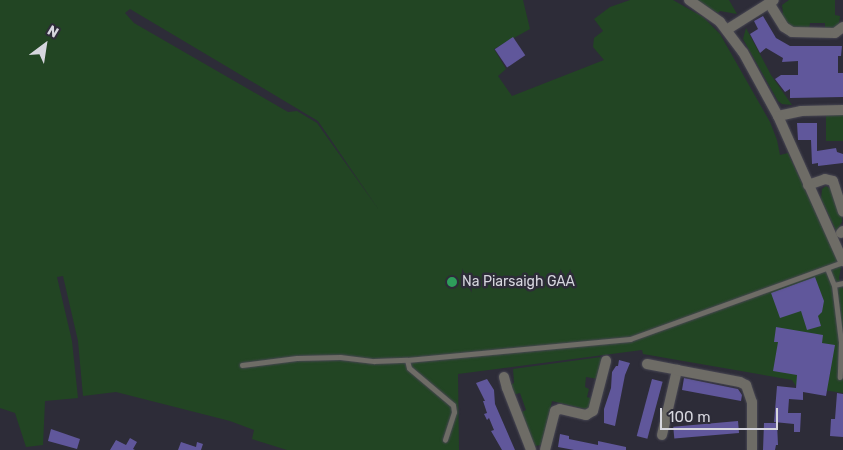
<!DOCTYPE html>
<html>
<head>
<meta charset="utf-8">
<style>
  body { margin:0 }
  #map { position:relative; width:843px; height:450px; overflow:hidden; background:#2d2c38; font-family:Rubik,sans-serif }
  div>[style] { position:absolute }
  .green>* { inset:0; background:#224523; transform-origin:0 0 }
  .building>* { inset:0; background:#60579b; transform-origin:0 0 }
  .roads { filter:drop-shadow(0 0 1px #484753) drop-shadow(0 0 1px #484753) }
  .service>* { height:5px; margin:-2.5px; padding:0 2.5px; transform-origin:2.5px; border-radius:2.5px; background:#6e6c66 }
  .minor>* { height:10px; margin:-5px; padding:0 5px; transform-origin:5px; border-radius:5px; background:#6e6c66 }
  .tertiary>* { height:10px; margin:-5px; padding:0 5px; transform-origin:5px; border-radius:5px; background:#6e6c66 }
  .dots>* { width:14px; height:14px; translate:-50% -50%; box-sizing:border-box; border:2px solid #2d2c38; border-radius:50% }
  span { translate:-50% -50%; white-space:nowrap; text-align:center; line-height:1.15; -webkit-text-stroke:5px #2d2c38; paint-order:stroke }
  .poi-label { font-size:14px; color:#d6d6de }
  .left { translate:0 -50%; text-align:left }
  .north { position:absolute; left:20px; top:20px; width:50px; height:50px; -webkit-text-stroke:4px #2d2c38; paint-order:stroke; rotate:31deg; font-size:14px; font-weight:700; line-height:20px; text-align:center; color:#d6d6de }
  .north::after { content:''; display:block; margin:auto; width:18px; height:22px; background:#d6d6de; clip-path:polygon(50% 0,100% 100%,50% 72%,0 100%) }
  .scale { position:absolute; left:660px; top:408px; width:118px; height:22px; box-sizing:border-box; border:2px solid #d6d6de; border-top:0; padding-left:6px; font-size:15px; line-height:18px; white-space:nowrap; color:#d6d6de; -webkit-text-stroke:4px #2d2c38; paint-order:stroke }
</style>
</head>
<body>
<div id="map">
  <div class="green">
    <div style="clip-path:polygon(evenodd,0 0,523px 0,530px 29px,494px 49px,506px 69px,498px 76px,512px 96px,604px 60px,593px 47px,594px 38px,603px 31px,594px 19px,610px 7px,630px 0,673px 0,703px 17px,720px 34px,770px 122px,777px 140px,780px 155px,788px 153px,841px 267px,839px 278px,843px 289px,843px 393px,796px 386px,792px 380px,643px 354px,642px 350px,458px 374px,459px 450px,287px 450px,252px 439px,254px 430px,230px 421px,116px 392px,83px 396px,78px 341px,63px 276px,57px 277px,72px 341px,78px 398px,45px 401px,43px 445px,26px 447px,15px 413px,0 408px,0 0,130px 9px,318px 121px,379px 210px,317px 123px,297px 111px,288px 112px,134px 23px,125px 13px,130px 9px)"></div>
    <div style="clip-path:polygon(696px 0,729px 0,737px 14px,720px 11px,718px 13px)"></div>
    <div style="clip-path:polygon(789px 0,835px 0,835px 15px,840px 16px,839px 24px,836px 28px,825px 29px,825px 23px,810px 23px,809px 29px,790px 28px,780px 14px,783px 13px,782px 5px)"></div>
    <div style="clip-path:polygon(746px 28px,771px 75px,792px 105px,782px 104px,778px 101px,743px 39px)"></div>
    <div style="left:843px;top:114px;width:27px;height:17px;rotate:90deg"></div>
    <div style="clip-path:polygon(826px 186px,831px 189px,842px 218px,842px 222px,837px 230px,841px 241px,821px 199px,822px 189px)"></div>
    <div style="clip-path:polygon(601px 357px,598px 379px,586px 377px,585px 387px,589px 389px,587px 397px,593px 399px,592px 406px,585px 409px,552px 401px,543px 441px,541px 445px,535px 446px,520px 413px,526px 410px,520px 393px,513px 395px,509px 385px,514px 383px,513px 369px)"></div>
  </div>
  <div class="building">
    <div style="clip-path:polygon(763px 16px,776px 38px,790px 46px,842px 46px,841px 56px,838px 56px,838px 73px,843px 73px,843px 97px,790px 98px,790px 89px,785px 92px,775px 79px,781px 75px,798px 75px,798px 61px,782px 62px,783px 58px,766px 48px,760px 53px,750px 34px,758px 29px,754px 21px)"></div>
    <div style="left:513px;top:37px;width:22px;height:22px;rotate:56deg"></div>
    <div style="clip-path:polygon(797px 123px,817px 123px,817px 151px,836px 148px,837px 152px,843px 154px,843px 163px,818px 166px,818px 163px,812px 164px,811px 140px,798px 140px)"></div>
    <div style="clip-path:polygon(815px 277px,824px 301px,822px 312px,818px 316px,821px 326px,807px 330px,801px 311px,780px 318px,771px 293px)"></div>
    <div style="clip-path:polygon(776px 327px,823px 335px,822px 343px,835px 345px,826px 396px,803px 392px,803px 400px,789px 399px,788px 413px,801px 413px,800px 432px,794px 432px,794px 424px,774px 422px,777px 386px,796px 388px,797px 375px,773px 371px,778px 342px,774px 342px)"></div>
    <div style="clip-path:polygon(619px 360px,630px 363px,625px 375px,615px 426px,604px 423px,604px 409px,611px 388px,612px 372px,616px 366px,618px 366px)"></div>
    <div style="clip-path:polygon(684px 378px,738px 389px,742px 395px,741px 401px,682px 390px)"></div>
    <div style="clip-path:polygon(487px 379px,494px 390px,495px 404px,515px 450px,502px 450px,491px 431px,494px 430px,489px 418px,487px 420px,484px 414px,487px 413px,483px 401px,485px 401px,476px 383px)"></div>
    <div style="left:652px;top:379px;width:11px;height:59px;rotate:15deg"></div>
    <div style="clip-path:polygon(837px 393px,843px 394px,843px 437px,830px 436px,831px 419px,835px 419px)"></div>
    <div style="left:738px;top:421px;width:12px;height:65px;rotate:85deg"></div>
    <div style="clip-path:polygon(764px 423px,777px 423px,778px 445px,776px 445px,775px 450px,763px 450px)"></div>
    <div style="clip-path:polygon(51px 429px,80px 439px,77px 449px,48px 441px)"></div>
    <div style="clip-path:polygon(560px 434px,569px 436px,569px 439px,598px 445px,598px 441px,626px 447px,626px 450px,574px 450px,558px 447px)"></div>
    <div style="clip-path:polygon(130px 438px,137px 442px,133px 449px,135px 450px,110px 450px,116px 440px,126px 445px)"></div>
    <div style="clip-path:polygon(181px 442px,196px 447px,197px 442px,203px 444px,201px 450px,178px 450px)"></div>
  </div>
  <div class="roads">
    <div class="service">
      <div style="left:827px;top:268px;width:18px;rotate:68deg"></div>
      <div style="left:834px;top:285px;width:57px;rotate:83deg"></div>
      <div style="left:841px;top:342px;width:35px;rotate:92deg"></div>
      <div style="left:834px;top:285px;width:9px;rotate:-13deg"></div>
      <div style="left:407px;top:360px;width:8px;rotate:76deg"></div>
      <div style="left:409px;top:368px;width:57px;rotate:40.1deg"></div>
      <div style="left:453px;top:405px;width:7px;rotate:82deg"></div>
      <div style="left:454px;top:412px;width:29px;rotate:108deg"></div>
      <div style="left:242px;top:365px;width:55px;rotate:-7.3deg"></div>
      <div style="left:297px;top:358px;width:43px;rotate:-1.3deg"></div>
      <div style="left:340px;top:357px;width:34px;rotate:7deg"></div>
      <div style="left:374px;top:361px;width:33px;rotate:-2deg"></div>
      <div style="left:407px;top:360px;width:224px;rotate:-5.4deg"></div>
      <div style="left:630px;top:339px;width:226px;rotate:-19.9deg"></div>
    </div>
    <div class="minor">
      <div style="left:769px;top:3px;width:28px;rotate:58deg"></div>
      <div style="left:784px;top:27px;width:9px;rotate:32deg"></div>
      <div style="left:792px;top:32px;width:43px;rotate:1.3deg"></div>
      <div style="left:835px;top:33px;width:10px;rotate:-37deg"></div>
      <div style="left:728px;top:29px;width:54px;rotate:-32.2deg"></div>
      <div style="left:778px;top:116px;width:24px;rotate:-12deg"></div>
      <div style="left:801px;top:111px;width:42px;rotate:-1.4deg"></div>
      <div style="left:808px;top:185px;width:18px;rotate:-19deg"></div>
      <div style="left:825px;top:179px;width:8px;rotate:14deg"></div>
      <div style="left:833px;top:181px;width:32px;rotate:72deg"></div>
      <div style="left:841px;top:233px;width:3px;rotate:-45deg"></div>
      <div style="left:647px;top:364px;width:31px;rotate:11deg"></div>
      <div style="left:504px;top:377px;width:11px;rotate:75deg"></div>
      <div style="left:507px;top:388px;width:66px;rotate:68.8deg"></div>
      <div style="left:662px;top:435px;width:67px;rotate:-77deg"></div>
      <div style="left:677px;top:370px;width:64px;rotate:10.8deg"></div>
      <div style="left:740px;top:382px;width:7px;rotate:27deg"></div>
      <div style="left:746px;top:385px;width:18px;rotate:71deg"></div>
      <div style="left:752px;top:402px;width:48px;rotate:90deg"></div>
      <div style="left:545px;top:450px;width:40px;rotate:-75.6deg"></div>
      <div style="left:555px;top:411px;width:5px;rotate:-22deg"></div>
      <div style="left:560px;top:409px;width:27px;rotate:13deg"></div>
      <div style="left:586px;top:415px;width:8px;rotate:-30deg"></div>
      <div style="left:593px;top:411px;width:52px;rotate:-75.4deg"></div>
    </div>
    <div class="tertiary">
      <div style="left:689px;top:0;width:38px;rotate:35deg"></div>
      <div style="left:720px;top:22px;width:38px;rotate:53deg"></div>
      <div style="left:743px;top:52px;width:73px;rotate:61.3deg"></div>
      <div style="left:778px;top:116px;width:159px;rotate:65.9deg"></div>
    </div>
  </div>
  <div class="dots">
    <div style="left:452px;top:282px;background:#2e9e5b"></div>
  </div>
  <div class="poi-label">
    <span class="left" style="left:462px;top:282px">Na Piarsaigh GAA</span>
  </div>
  <div class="north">N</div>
  <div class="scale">100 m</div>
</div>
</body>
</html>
